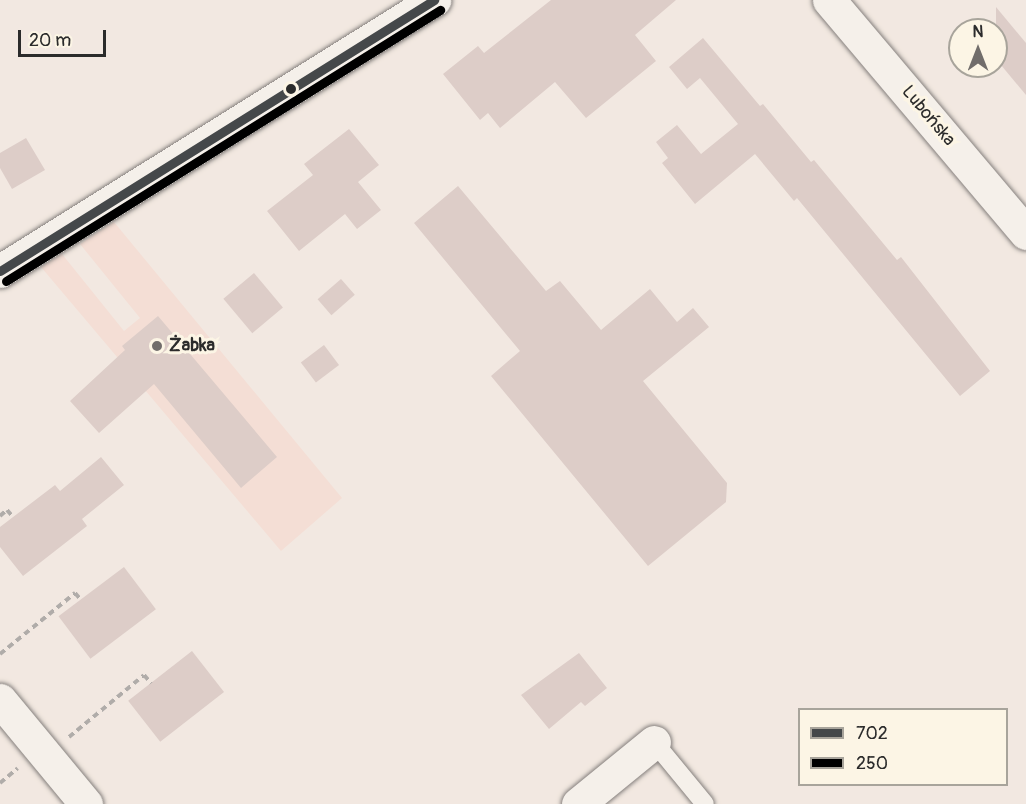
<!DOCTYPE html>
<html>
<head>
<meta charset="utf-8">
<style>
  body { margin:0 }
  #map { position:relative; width:1026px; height:804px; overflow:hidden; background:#f2e8e1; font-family:Pangolin,sans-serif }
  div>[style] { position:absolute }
  .built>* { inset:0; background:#f4ded5 }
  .building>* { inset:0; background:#ddcdc8; transform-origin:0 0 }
  .path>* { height:4px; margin-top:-2px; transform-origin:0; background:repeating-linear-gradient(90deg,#b0aca9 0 6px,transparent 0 10.5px) }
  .roads { filter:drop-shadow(0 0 2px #85807d) drop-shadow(0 0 2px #85807d) }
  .service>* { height:18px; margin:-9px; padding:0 9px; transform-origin:9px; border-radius:9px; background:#f5f0ea }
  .minor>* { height:33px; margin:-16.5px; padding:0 16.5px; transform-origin:16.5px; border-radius:16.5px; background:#f5f0ea }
  .tertiary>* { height:33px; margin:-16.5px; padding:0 16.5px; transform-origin:16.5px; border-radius:16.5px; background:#f5f0ea }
  .bus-1>* { height:9px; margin:-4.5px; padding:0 4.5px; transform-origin:4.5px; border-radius:4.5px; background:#45484a }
  .bus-2>* { height:9px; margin:-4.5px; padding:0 4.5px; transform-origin:4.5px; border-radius:4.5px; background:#000 }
  .dots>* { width:16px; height:16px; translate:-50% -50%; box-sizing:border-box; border:3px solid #fcf5e5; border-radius:50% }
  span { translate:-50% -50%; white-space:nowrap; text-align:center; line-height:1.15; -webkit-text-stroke:6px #fcf5e5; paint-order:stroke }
  .street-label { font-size:18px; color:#2b2b2b }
  .poi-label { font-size:18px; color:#2b2b2b; font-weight:700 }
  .left { translate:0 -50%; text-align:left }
  .legend { position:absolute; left:798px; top:708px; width:210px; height:78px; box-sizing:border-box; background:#fcf5e5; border:2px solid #a8a49b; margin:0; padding:8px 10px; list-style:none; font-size:18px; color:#2b2b2b }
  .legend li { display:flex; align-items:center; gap:12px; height:30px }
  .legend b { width:30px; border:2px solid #a8a49b }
  .north { position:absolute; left:948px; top:18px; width:60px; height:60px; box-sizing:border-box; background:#fcf5e5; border:2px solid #a8a49b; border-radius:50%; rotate:0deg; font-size:16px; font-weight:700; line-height:24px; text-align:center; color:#2b2b2b }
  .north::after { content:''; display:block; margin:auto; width:21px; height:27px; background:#716d6b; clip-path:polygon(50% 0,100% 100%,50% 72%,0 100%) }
  .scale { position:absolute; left:18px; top:30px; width:88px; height:27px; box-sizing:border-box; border:3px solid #2b2b2b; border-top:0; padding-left:8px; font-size:18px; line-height:21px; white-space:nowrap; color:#2b2b2b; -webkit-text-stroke:4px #fcf5e5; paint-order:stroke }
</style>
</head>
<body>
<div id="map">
  <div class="built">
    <div style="clip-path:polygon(114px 222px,342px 498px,281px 551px,41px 267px,62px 254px,124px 331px,140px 318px,80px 244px)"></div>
  </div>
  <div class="building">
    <div style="clip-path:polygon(551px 0,676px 0,635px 35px,656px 61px,586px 118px,555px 82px,500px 128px,488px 113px,480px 120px,443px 74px,478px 46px,484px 53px)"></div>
    <div style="clip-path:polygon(996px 7px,1026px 43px,1026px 95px,996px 59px)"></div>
    <div style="clip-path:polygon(703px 38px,760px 106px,763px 104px,811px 162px,814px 160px,897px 260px,901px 257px,990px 371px,960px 396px,797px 198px,794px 201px,755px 154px,695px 204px,662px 163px,668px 158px,656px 142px,677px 125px,701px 154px,738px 124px,700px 78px,687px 89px,669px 67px)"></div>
    <div style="clip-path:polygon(349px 129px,379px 165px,358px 182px,381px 210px,357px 229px,345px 214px,299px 251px,267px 211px,313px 175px,304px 164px)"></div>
    <div style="clip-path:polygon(26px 138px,45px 170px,12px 189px,0 168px,0 153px)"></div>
    <div style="clip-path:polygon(458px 186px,546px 291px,560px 281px,601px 330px,650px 289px,677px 322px,693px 308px,709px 327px,643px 381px,727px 483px,726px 502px,648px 566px,491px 376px,520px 351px,414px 223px)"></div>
    <div style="left:254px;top:273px;width:45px;height:40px;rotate:50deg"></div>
    <div style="left:341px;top:279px;width:21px;height:31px;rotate:49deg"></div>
    <div style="clip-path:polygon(158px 316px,277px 457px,241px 488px,154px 384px,99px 433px,70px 401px,125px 350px,122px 346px)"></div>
    <div style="left:324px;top:345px;width:25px;height:29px;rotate:53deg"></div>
    <div style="clip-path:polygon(101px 457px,124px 485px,82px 519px,87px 526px,23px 576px,0 547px,0 527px,55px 485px,60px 491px)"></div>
    <div style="left:124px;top:567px;width:53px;height:82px;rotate:53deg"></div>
    <div style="left:192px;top:651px;width:52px;height:81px;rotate:52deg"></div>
    <div style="clip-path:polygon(579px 653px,607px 688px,585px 706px,581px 702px,549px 729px,521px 695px)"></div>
  </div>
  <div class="path">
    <div style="left:0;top:516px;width:9px;rotate:-41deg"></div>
    <div style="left:7px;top:510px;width:9px;rotate:49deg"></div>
    <div style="left:0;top:654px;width:97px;rotate:-39.1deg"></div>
    <div style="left:75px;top:593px;width:9px;rotate:49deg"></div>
    <div style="left:69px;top:737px;width:97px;rotate:-39.6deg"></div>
    <div style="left:144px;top:675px;width:11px;rotate:49deg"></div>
    <div style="left:0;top:783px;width:23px;rotate:-40deg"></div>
  </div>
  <div class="roads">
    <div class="service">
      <div style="left:654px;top:742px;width:80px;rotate:50.6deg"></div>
    </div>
    <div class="minor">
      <div style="left:829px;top:0;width:305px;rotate:49.8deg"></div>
      <div style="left:0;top:700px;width:135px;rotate:50.4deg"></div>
      <div style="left:578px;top:804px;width:98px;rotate:-39.2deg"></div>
    </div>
    <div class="tertiary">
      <div style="left:0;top:271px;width:512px;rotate:-31.98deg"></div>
    </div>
  </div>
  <div class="bus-1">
    <div style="left:0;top:271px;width:512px;rotate:-31.98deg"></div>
  </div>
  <div class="bus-2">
    <div style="left:6px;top:281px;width:512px;rotate:-31.98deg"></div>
  </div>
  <div class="dots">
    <div style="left:291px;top:89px;background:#2b2b2b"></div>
    <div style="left:157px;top:346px;background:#716d6b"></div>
  </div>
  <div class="street-label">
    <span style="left:928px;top:116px;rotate:50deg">Lubońska</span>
  </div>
  <div class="poi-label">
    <span class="left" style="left:169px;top:346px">Żabka</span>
  </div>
  <ul class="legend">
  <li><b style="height:8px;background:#45484a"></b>702</li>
  <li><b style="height:8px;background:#000"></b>250</li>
  </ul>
  <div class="north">N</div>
  <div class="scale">20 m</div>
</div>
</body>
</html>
